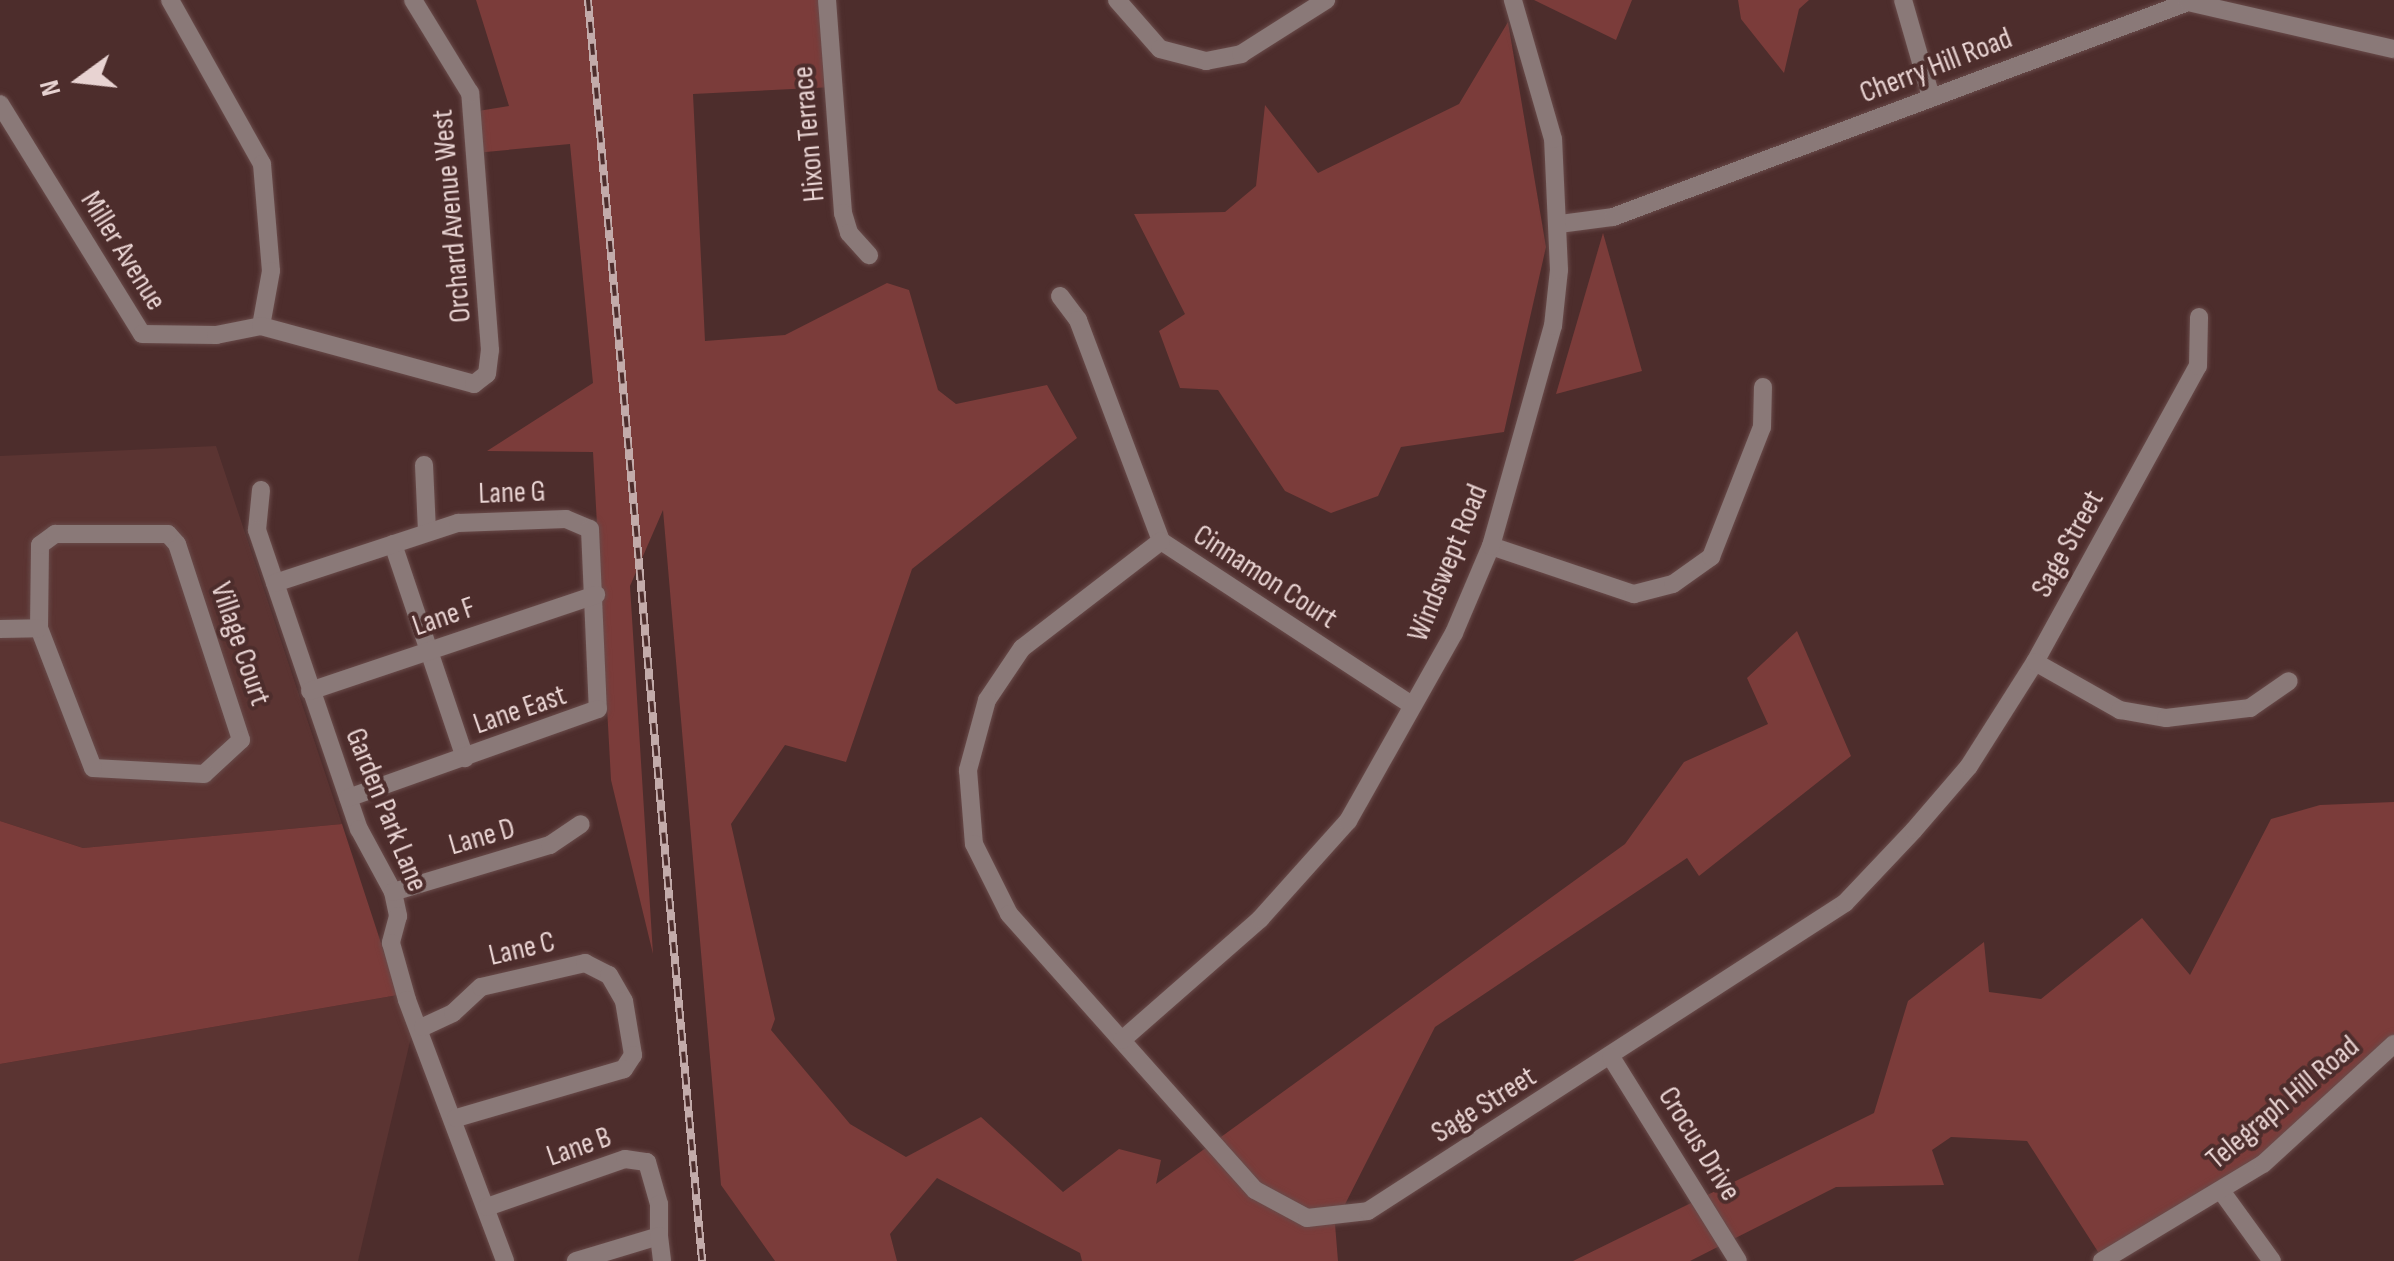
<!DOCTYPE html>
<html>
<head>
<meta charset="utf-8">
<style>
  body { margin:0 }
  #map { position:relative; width:2394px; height:1261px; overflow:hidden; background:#4d2d2c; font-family:"Sofia Sans Condensed",sans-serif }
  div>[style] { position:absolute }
  .built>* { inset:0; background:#5b3432 }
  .green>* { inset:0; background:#7b3c3a }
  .roads { filter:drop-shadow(0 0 2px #694b4a) drop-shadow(0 0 2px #694b4a) }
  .minor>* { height:18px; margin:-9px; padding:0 9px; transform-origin:9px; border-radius:9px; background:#8a7978 }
  .rail>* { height:8px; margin-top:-4px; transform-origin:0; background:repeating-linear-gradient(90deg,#4d2d2c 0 11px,#c3abaa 0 22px); box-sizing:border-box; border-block:2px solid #c3abaa }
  span { translate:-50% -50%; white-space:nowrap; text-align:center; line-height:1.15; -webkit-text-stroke:8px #4d2d2c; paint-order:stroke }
  .street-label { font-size:30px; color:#e8d3d2 }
  .north { position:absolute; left:30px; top:30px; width:100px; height:100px; -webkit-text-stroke:8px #4d2d2c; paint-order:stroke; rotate:255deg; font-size:28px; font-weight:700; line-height:40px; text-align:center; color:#e8d3d2 }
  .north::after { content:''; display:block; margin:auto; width:35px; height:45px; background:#e8d3d2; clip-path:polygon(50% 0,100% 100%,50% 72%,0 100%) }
</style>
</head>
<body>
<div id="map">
  <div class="built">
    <div style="clip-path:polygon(216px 446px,342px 824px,83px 848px,0 821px,0 456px)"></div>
    <div style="clip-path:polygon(398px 995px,412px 1033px,358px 1261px,0 1261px,0 1064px)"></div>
  </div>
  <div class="green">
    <div style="clip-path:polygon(476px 0,833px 0,833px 87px,693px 94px,705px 341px,785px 335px,887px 283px,909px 290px,938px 390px,956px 404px,1047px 385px,1077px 438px,912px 569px,846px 762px,785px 745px,731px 824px,775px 1019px,771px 1030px,850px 1124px,906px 1157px,981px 1117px,1063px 1192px,1119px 1149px,1161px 1160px,1156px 1184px,1625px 844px,1684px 762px,1768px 724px,1747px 678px,1797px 631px,1851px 756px,1699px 876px,1687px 858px,1435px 1027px,1335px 1224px,1338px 1261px,1082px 1261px,1080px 1253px,937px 1178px,890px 1234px,897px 1261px,775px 1261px,721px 1185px,663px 510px,630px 586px,653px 954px,611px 780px,593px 452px,487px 451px,593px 383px,570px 144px,475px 153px,472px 112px,509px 106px)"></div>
    <div style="clip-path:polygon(1534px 0,1632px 0,1616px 40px)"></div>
    <div style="clip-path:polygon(1738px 0,1809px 0,1799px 9px,1784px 73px,1741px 19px)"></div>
    <div style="clip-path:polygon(1508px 22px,1546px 247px,1504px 432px,1401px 447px,1378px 496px,1331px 513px,1285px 491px,1218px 390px,1180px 388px,1159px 331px,1185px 314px,1134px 214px,1225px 212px,1256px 186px,1265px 105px,1318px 173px,1459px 104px)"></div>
    <div style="clip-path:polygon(1603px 233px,1642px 371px,1556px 394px)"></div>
    <div style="clip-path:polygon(2394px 802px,2394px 1046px,2239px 1179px,2102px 1258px,2027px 1141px,1951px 1137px,1932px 1150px,1944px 1185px,1836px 1187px,1690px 1261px,1573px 1261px,1874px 1113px,1908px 1001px,1984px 942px,1989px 992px,2041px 999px,2142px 918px,2190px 975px,2271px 819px,2320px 805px)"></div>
    <div style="clip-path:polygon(0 821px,83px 848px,342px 824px,398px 995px,0 1064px)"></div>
  </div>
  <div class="roads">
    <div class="minor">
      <div style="left:170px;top:0;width:188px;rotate:60.7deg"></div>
      <div style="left:262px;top:164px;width:107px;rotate:85.2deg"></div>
      <div style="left:271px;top:271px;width:56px;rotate:100.3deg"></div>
      <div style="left:827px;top:0;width:214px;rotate:85.7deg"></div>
      <div style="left:843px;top:213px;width:21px;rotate:73deg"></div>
      <div style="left:849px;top:233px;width:30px;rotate:48deg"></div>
      <div style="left:1117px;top:0;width:65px;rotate:48.7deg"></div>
      <div style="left:1160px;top:49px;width:48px;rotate:14.6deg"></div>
      <div style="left:1206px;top:61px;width:36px;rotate:-11deg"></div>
      <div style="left:1241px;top:54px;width:101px;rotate:-32.4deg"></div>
      <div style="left:1903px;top:0;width:101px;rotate:73.9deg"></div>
      <div style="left:0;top:104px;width:270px;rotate:58.3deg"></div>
      <div style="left:142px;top:334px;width:74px;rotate:0.8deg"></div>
      <div style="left:216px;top:335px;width:46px;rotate:-11.3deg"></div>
      <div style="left:261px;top:326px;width:221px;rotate:15.2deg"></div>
      <div style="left:474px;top:384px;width:16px;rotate:-38deg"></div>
      <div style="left:487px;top:374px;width:24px;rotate:-83deg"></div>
      <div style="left:490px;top:350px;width:258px;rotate:-94.4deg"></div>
      <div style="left:470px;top:93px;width:109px;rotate:-121.5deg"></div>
      <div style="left:1560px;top:224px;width:53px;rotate:-7.5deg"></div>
      <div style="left:1613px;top:217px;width:614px;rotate:-20.5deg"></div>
      <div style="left:2188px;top:2px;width:211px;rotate:12.9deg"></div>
      <div style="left:1060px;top:296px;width:30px;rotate:53deg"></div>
      <div style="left:1078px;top:320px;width:236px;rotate:69.4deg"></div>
      <div style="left:1161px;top:541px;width:300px;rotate:33.2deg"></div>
      <div style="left:424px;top:465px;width:67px;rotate:87.4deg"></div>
      <div style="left:261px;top:490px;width:40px;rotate:95.7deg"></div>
      <div style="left:257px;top:530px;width:316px;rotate:71.2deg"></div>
      <div style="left:359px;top:829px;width:72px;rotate:61.6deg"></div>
      <div style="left:393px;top:892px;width:25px;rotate:78deg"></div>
      <div style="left:398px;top:916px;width:28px;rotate:105deg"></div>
      <div style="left:391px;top:943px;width:59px;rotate:74.3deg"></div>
      <div style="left:407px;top:1000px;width:279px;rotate:69.4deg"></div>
      <div style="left:168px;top:534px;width:13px;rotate:48deg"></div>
      <div style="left:177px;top:544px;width:206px;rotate:71.9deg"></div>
      <div style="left:241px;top:740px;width:50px;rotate:137.4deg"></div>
      <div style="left:204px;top:774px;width:111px;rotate:-176.9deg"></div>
      <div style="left:93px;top:768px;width:150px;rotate:-111.1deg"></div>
      <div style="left:39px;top:628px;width:83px;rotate:-89.3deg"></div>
      <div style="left:40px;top:545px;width:19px;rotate:-36deg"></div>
      <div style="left:55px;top:534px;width:113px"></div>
      <div style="left:1161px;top:541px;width:175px;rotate:142.4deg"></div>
      <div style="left:1022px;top:648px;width:63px;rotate:123.9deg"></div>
      <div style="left:987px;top:700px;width:73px;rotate:105.2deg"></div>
      <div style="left:968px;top:770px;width:74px;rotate:85.4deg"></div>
      <div style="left:974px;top:844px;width:78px;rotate:63.4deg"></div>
      <div style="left:1009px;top:914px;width:370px;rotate:48.3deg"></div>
      <div style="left:1255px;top:1190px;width:59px;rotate:28.3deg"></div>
      <div style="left:1307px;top:1218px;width:61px;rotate:-6.5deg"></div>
      <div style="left:1368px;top:1211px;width:568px;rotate:-32.85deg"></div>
      <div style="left:1845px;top:903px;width:100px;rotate:-46.6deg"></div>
      <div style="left:1914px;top:830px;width:84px;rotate:-49.3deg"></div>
      <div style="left:1969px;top:766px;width:123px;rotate:-57.6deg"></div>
      <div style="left:2035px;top:662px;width:338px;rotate:-61.2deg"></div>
      <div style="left:2198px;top:366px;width:49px;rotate:-88.8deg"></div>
      <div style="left:393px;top:544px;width:226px;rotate:71.4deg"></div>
      <div style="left:1491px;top:546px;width:151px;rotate:18.6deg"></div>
      <div style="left:1634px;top:594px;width:40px;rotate:-14.4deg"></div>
      <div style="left:1673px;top:584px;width:47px;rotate:-35.4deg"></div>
      <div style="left:1711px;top:557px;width:140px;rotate:-68.6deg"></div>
      <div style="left:1762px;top:427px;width:40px;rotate:-88.6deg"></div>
      <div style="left:275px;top:583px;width:193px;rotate:-18.2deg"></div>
      <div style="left:458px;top:523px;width:108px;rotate:-2.1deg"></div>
      <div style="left:566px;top:519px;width:26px;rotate:23deg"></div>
      <div style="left:590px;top:529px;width:180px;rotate:87.5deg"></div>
      <div style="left:598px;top:709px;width:265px;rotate:160.4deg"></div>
      <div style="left:0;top:629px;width:39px;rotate:-1deg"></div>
      <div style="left:2035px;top:662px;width:98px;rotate:29.5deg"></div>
      <div style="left:2120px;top:710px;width:47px;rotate:9.9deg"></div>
      <div style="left:2166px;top:718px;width:85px;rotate:-6.8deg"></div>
      <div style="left:2250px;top:708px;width:47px;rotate:-34.7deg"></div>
      <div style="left:310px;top:691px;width:302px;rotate:-18.6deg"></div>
      <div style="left:393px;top:892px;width:164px;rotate:-16.7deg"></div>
      <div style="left:550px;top:845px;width:37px;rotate:-34deg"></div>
      <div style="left:423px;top:1027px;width:33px;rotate:-25deg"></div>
      <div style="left:453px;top:1013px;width:38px;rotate:-43deg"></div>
      <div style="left:481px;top:987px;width:107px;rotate:-13deg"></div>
      <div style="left:585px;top:963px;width:27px;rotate:27deg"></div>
      <div style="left:609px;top:975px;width:30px;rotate:60deg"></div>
      <div style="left:624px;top:1001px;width:55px;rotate:80.5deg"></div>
      <div style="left:633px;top:1055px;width:17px;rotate:123deg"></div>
      <div style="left:624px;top:1069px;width:175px;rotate:163.7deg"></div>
      <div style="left:1122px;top:1040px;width:184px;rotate:-41.2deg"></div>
      <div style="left:1260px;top:919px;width:132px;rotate:-48.1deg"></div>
      <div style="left:1348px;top:821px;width:216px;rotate:-60.6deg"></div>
      <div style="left:1454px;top:633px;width:95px;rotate:-67deg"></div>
      <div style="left:1491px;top:546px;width:229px;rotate:-74.3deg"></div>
      <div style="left:1553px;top:326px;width:56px;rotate:-83.9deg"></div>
      <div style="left:1559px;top:270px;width:131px;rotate:-92.6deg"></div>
      <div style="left:1553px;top:139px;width:145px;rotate:-106.1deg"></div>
      <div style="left:1611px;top:1057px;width:240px;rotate:58.1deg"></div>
      <div style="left:2222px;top:1192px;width:85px;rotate:54.1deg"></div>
      <div style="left:487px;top:1207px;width:146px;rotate:-19.2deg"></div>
      <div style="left:625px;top:1159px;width:22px;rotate:8deg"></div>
      <div style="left:647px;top:1162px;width:44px;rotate:74.1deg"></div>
      <div style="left:659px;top:1204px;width:32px;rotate:90deg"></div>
      <div style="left:659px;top:1236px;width:87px;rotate:163.2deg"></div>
      <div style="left:659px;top:1236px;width:25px;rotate:83deg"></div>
      <div style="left:2102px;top:1261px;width:188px;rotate:-31.1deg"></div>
      <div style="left:2263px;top:1164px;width:178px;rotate:-42.5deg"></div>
    </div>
  </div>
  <div class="rail">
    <div style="left:588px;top:0;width:1266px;rotate:84.83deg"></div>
  </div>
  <div class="street-label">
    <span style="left:1936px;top:66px;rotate:-21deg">Cherry Hill Road</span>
    <span style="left:809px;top:134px;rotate:-95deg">Hixon Terrace</span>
    <span style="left:452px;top:216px;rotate:-95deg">Orchard Avenue West</span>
    <span style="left:123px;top:251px;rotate:58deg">Miller Avenue</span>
    <span style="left:512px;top:493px;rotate:-2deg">Lane G</span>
    <span style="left:2068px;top:544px;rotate:-61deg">Sage Street</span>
    <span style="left:1448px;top:563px;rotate:-68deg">Windswept Road</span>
    <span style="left:1265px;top:577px;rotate:33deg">Cinnamon Court</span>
    <span style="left:444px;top:617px;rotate:-19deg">Lane F</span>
    <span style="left:240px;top:644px;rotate:71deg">Village Court</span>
    <span style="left:520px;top:710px;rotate:-19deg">Lane East</span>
    <span style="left:386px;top:810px;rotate:68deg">Garden Park Lane</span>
    <span style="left:482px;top:837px;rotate:-16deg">Lane D</span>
    <span style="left:522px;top:949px;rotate:-13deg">Lane C</span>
    <span style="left:2283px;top:1103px;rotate:-40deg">Telegraph Hill Road</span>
    <span style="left:1484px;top:1105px;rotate:-32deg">Sage Street</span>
    <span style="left:1699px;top:1144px;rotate:58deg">Crocus Drive</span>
    <span style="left:579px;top:1147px;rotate:-19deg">Lane B</span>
  </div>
  <div class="north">N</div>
</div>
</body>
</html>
